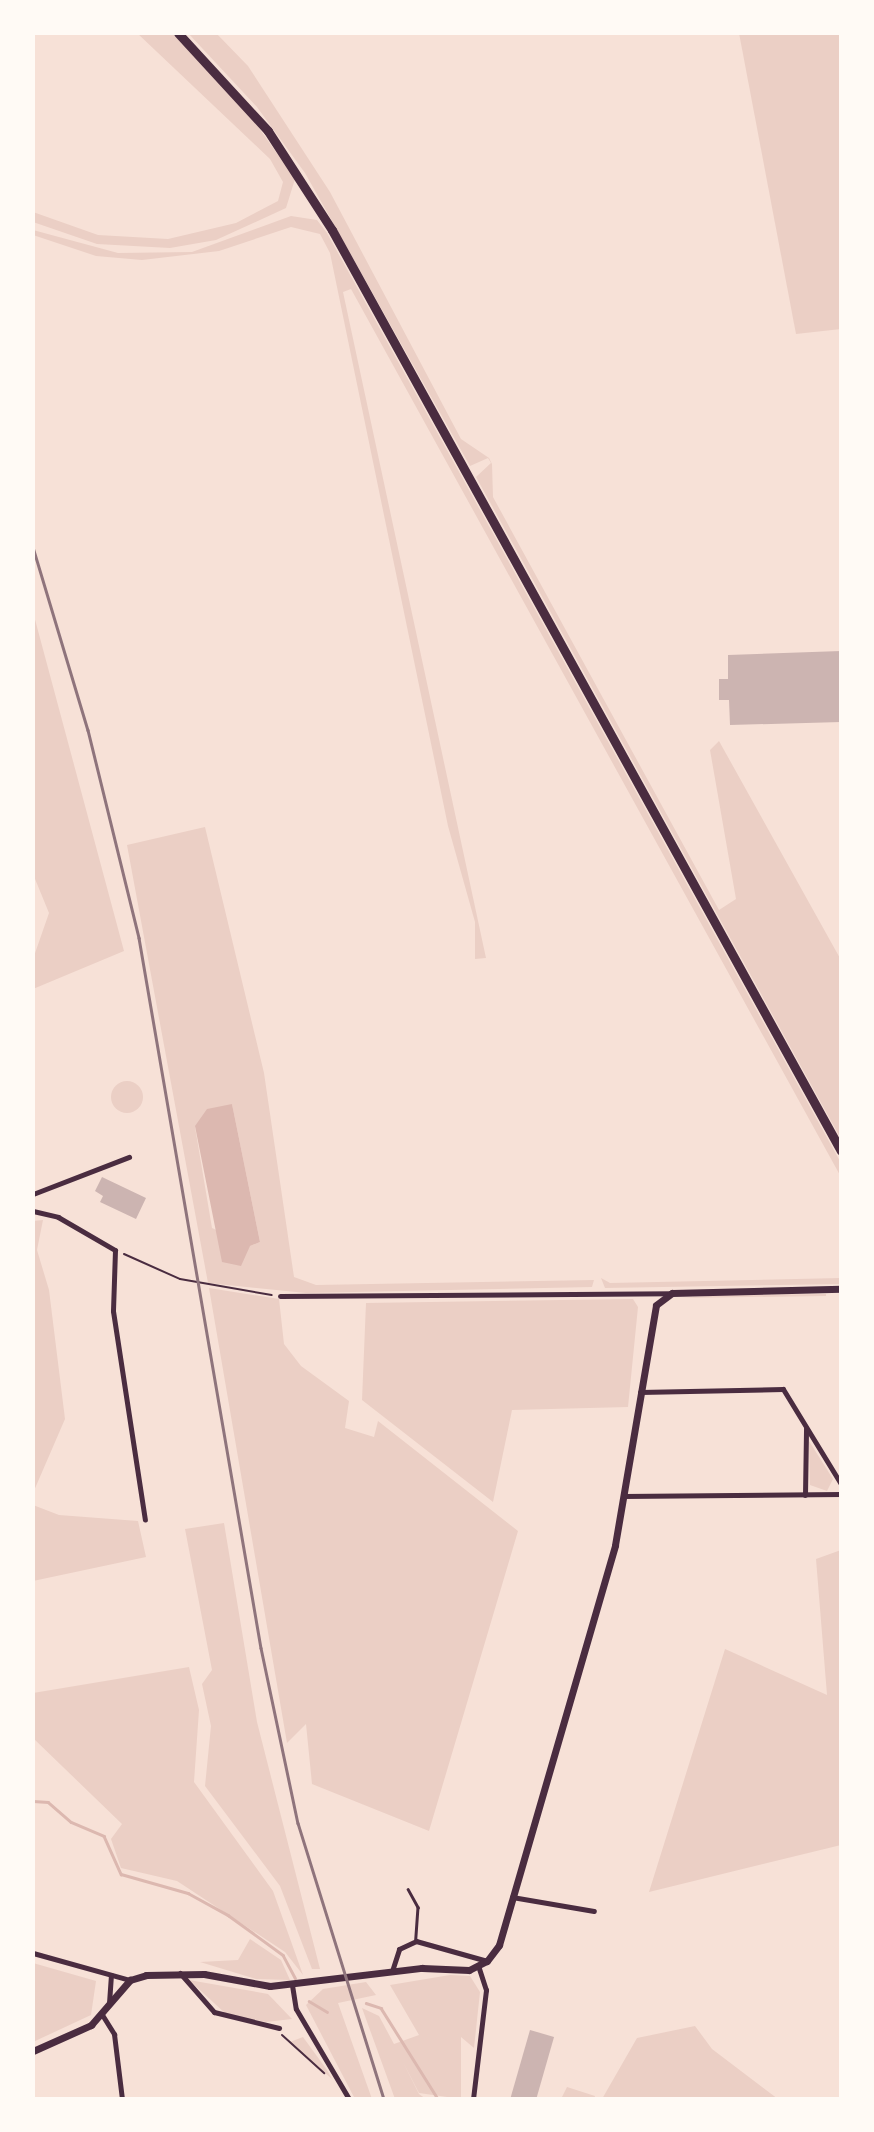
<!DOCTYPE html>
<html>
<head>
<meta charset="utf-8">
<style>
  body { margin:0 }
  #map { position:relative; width:874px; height:2132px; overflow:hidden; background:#f7e1d7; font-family:Literata,serif }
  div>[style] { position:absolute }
  .green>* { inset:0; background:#ebcfc5 }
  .round { border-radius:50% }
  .water>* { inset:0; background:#dcb8b0 }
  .stream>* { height:2.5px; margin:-1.25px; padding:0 1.25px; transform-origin:1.25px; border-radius:1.25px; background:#dcb8b0 }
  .building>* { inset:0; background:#ccb4b1; transform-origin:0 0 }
  .path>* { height:2px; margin:-1px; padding:0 1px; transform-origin:1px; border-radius:1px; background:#4a2c40 }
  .service>* { height:2.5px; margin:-1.25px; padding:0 1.25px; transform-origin:1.25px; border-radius:1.25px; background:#4a2c40 }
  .minor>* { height:5px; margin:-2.5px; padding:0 2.5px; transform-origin:2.5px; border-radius:2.5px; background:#4a2c40 }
  .tertiary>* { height:7px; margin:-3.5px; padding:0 3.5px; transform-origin:3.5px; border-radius:3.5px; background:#4a2c40 }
  .primary>* { height:9px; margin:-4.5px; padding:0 4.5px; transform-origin:4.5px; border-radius:4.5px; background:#4a2c40 }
  .rail>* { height:2.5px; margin:-1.25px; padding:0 1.25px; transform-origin:1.25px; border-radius:1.25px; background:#8f747c }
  span { translate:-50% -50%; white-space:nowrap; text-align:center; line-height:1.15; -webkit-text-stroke:5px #fffaf5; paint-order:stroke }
  .frame { position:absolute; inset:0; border:35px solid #fffaf5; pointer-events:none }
</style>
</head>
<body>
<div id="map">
  <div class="green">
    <div style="clip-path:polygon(137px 33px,172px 33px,249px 114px,295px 179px,286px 208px,216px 240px,170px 248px,97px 244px,33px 222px,33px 212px,98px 235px,168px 239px,236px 223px,278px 201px,283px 182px,270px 159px)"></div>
    <div style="clip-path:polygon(188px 33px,216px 33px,248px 66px,330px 192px,461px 439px,489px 458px,492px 464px,493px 497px,719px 910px,736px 899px,710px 750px,719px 741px,841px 960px,841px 1139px,476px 477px,491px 463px,488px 458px,470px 466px,305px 173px,257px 107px)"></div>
    <div style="clip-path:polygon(739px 33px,841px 33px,841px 329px,796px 334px)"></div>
    <div style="clip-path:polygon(291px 216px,317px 220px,327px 233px,841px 1163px,841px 1177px,351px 289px,343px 292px,486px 958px,475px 959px,475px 922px,448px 826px,330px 253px,320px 234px,291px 227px,219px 251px,142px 260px,96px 256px,33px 235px,33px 230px,118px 253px,192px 252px)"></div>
    <div style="clip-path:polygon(33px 612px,124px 951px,33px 989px,33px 959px,49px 913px,33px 874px)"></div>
    <div style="clip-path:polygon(evenodd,205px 827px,264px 1073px,294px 1277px,316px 1285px,594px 1280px,592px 1287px,306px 1293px,208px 1283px,127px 845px,205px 827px,232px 1104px,260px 1242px,250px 1246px,212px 1228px,195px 1127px,232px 1104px)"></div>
    <div class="round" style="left:111px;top:1081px;width:32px;height:32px"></div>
    <div style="clip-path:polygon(43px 1220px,37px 1250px,49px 1290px,65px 1419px,33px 1493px,33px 1221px)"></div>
    <div style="clip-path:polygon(601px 1278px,610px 1283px,841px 1278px,841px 1284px,605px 1288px)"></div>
    <div style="clip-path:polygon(209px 1288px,279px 1299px,284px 1344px,301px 1366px,349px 1401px,345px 1428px,374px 1437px,378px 1421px,518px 1531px,429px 1831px,312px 1784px,306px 1724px,287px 1743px)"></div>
    <div style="clip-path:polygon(826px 1294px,826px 1296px,680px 1298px,723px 1295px)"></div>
    <div style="clip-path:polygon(633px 1299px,638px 1307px,628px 1407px,512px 1410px,493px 1502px,362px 1400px,366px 1303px)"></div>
    <div style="clip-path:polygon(809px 1441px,833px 1479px,827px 1491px,810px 1485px)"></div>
    <div style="clip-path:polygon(33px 1505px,59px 1515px,138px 1521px,146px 1557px,33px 1581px)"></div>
    <div style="clip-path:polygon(224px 1523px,257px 1722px,320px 1969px,312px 1969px,280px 1886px,205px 1786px,211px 1726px,202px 1684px,212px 1670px,185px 1529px)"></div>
    <div style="clip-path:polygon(841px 1550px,841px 1845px,649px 1892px,725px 1649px,827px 1695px,816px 1559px)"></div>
    <div style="clip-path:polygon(189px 1667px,199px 1710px,194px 1782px,273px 1891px,303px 1975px,285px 1952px,177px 1881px,121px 1868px,111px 1839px,122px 1824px,33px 1738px,33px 1693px)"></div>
    <div style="clip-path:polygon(250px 1939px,281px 1960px,290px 1980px,256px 1979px,200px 1962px,238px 1960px)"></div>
    <div style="clip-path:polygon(33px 1963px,96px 1981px,91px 2015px,33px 2042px)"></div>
    <div style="clip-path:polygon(450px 1975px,470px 1976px,480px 1992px,474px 2048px,461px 2037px,461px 2099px,419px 2093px,403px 2062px,419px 2094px,426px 2099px,395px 2099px,362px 2008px,379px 2016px,394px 2044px,419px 2035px,390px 1985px)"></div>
    <div style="clip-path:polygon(189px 1980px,268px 1994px,292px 2019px,266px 2022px,226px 2014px)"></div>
    <div style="clip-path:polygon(366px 1982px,376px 1995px,338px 2003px,372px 2099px,355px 2099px,306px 2005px,323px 1989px)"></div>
    <div style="clip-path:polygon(695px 2026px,712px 2049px,778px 2099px,602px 2099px,637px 2038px)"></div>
    <div style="clip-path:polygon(303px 2037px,327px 2070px,332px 2079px,290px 2042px)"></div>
    <div style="clip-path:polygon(567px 2087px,595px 2096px,594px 2099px,561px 2099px)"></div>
  </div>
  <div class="water">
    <div style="clip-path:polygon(232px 1104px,260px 1242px,250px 1246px,241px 1266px,222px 1262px,195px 1126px,207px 1109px)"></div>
  </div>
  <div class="stream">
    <div style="left:33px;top:1801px;width:15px;rotate:4deg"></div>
    <div style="left:48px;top:1802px;width:30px;rotate:41deg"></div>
    <div style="left:71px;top:1822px;width:36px;rotate:23deg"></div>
    <div style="left:104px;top:1836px;width:42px;rotate:65.9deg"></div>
    <div style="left:121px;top:1874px;width:70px;rotate:15.8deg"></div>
    <div style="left:188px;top:1893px;width:46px;rotate:28.8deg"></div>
    <div style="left:228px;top:1915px;width:68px;rotate:36deg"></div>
    <div style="left:283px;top:1955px;width:26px;rotate:62deg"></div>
    <div style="left:309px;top:2001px;width:21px;rotate:31deg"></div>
    <div style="left:366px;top:2003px;width:16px;rotate:18deg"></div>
    <div style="left:381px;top:2008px;width:107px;rotate:57.9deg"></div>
  </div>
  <div class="building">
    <div style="clip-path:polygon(841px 651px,841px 722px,730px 725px,729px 700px,719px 700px,719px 679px,728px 679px,728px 655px)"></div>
    <div style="clip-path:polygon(102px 1177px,146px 1198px,136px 1219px,100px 1202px,103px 1196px,95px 1191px)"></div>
    <div style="left:530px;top:2030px;width:25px;height:71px;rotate:16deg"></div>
  </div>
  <div class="path">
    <div style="left:124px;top:1254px;width:61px;rotate:24.1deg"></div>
    <div style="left:180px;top:1279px;width:93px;rotate:9.9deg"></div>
    <div style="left:282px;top:2035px;width:57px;rotate:42.1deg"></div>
  </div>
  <div class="service">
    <div style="left:408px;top:1889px;width:21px;rotate:61deg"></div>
    <div style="left:418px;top:1907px;width:32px;rotate:94deg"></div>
  </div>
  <div class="minor">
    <div style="left:33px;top:1194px;width:103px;rotate:-21.1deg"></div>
    <div style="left:33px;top:1211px;width:26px;rotate:13deg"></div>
    <div style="left:58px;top:1217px;width:66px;rotate:30.1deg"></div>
    <div style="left:115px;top:1250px;width:61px;rotate:91.9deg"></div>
    <div style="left:113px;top:1311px;width:211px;rotate:81.3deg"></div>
    <div style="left:280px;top:1296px;width:392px;rotate:-0.4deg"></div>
    <div style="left:640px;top:1392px;width:143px;rotate:-1.2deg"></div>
    <div style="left:783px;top:1389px;width:111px;rotate:58.6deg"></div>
    <div style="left:805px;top:1495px;width:67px;rotate:-89.1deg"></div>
    <div style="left:623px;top:1496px;width:218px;rotate:-0.5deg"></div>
    <div style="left:512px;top:1897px;width:83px;rotate:9.7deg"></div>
    <div style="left:33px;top:1953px;width:101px;rotate:15.6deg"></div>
    <div style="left:392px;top:1971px;width:23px;rotate:-72deg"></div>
    <div style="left:399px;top:1949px;width:19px;rotate:-25deg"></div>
    <div style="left:416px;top:1941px;width:74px;rotate:15.7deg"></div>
    <div style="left:180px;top:1973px;width:52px;rotate:48.9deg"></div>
    <div style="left:214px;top:2012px;width:67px;rotate:13.8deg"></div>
    <div style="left:292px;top:1985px;width:24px;rotate:81deg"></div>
    <div style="left:296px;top:2009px;width:104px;rotate:59.5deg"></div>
    <div style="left:109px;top:2003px;width:28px;rotate:-86deg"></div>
    <div style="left:101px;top:2013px;width:25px;rotate:58deg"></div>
    <div style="left:114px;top:2034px;width:65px;rotate:83deg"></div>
    <div style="left:473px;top:2099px;width:110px;rotate:-83.2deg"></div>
    <div style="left:486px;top:1990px;width:23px;rotate:-108deg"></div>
  </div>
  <div class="tertiary">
    <div style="left:33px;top:2051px;width:64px;rotate:-24.1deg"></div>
    <div style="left:91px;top:2025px;width:60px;rotate:-49.1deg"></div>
    <div style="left:130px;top:1980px;width:17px;rotate:-17deg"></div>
    <div style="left:146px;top:1975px;width:58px;rotate:-1deg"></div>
    <div style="left:204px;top:1974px;width:67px;rotate:10.3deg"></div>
    <div style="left:270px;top:1986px;width:153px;rotate:-6.8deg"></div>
    <div style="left:422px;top:1968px;width:47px;rotate:2.4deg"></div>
    <div style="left:469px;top:1970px;width:20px;rotate:-27deg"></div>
    <div style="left:487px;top:1961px;width:20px;rotate:-53deg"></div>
    <div style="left:499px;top:1945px;width:416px;rotate:-73.8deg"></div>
    <div style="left:615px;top:1545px;width:243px;rotate:-80.3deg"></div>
    <div style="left:656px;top:1305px;width:20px;rotate:-37deg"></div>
    <div style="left:672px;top:1293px;width:169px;rotate:-1.4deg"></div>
  </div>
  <div class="primary">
    <div style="left:178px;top:33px;width:133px;rotate:47.4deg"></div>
    <div style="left:268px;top:131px;width:118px;rotate:57.1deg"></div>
    <div style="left:332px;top:230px;width:1052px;rotate:61.07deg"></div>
  </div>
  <div class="rail">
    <div style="left:33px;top:547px;width:191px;rotate:73.3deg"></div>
    <div style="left:88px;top:730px;width:214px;rotate:76.2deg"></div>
    <div style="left:139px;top:938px;width:720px;rotate:80.25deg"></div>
    <div style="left:261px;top:1648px;width:179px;rotate:78.1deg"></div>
    <div style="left:298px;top:1823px;width:289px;rotate:72.7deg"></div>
  </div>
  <div class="frame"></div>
</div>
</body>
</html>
